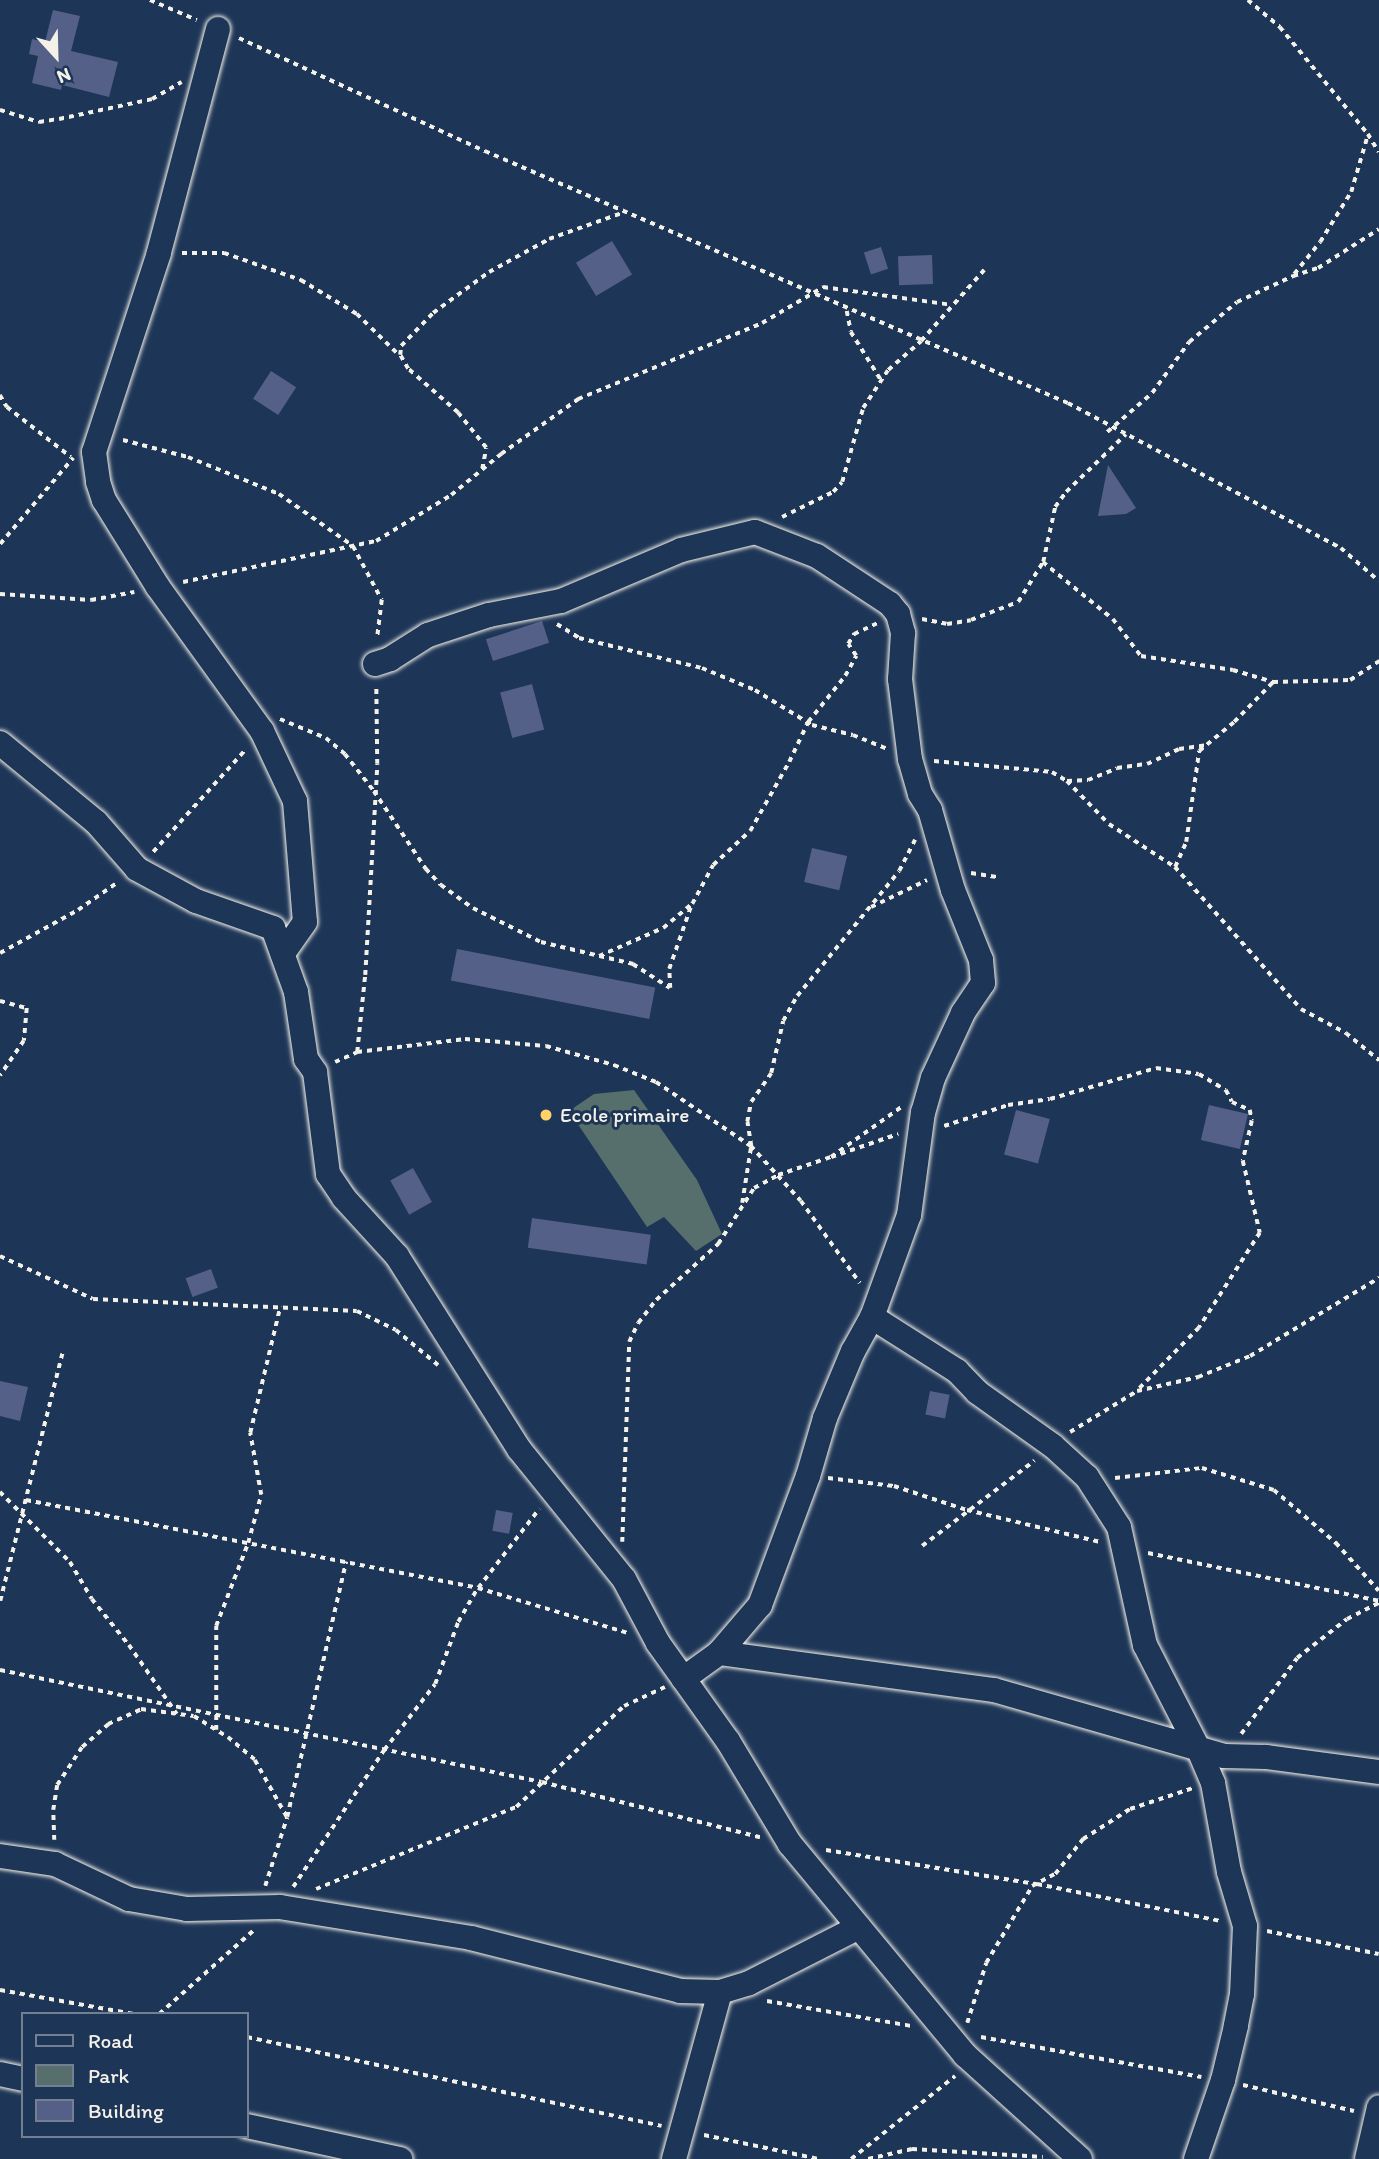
<!DOCTYPE html>
<html>
<head>
<meta charset="utf-8">
<style>
  body { margin:0 }
  #map { position:relative; width:1379px; height:2159px; overflow:hidden; background:#1d3557; font-family:Itim,sans-serif }
  div>[style] { position:absolute }
  .green>* { inset:0; background:#566f6c }
  .building>* { inset:0; background:#546087; transform-origin:0 0 }
  .path>* { height:3.5px; margin-top:-1.75px; transform-origin:0; background:repeating-linear-gradient(90deg,#f4f1e8 0 5px,transparent 0 10px) }
  .roads { filter:drop-shadow(0 0 2px #f4f1e8) drop-shadow(0 0 2px #f4f1e8) }
  .minor>* { height:24px; margin:-12px; padding:0 12px; transform-origin:12px; border-radius:12px; background:#1d3557 }
  .dots>* { width:19px; height:19px; translate:-50% -50%; box-sizing:border-box; border:4px solid #1d3557; border-radius:50% }
  span { translate:-50% -50%; white-space:nowrap; text-align:center; line-height:1.15; -webkit-text-stroke:6px #1d3557; paint-order:stroke }
  .poi-label { font-size:21px; color:#f4f1e8 }
  .left { translate:0 -50%; text-align:left }
  .legend { position:absolute; left:21px; top:2012px; width:228px; height:126px; box-sizing:border-box; background:#1d3557; border:2px solid #738091; margin:0; padding:9px 12px; list-style:none; font-size:21px; color:#f4f1e8 }
  .legend li { display:flex; align-items:center; gap:14px; height:35px }
  .legend b { width:35px; border:2px solid #738091 }
  .north { position:absolute; left:21px; top:21px; width:70px; height:70px; -webkit-text-stroke:5px #1d3557; paint-order:stroke; rotate:158deg; font-size:19px; font-weight:700; line-height:28px; text-align:center; color:#f4f1e8 }
  .north::after { content:''; display:block; margin:auto; width:24px; height:32px; background:#f4f1e8; clip-path:polygon(50% 0,100% 100%,50% 72%,0 100%) }
</style>
</head>
<body>
<div id="map">
  <div class="green">
    <div style="clip-path:polygon(634px 1090px,697px 1180px,722px 1234px,696px 1251px,664px 1217px,647px 1227px,569px 1111px,594px 1094px)"></div>
  </div>
  <div class="building">
    <div style="clip-path:polygon(53px 10px,80px 16px,71px 51px,118px 62px,109px 97px,62px 85px,61px 90px,32px 83px,38px 56px,29px 54px,32px 39px,45px 42px)"></div>
    <div style="left:612px;top:241px;width:39px;height:42px;rotate:59deg"></div>
    <div style="left:881px;top:247px;width:23px;height:18px;rotate:72deg"></div>
    <div style="left:932px;top:255px;width:29px;height:34px;rotate:88deg"></div>
    <div style="left:271px;top:371px;width:30px;height:33px;rotate:33deg"></div>
    <div style="clip-path:polygon(1108px 465px,1136px 508px,1126px 514px,1098px 516px)"></div>
    <div style="left:542px;top:621px;width:23px;height:59px;rotate:72deg"></div>
    <div style="left:532px;top:684px;width:47px;height:33px;rotate:75deg"></div>
    <div style="left:812px;top:848px;width:36px;height:35px;rotate:13deg"></div>
    <div style="left:457px;top:949px;width:202px;height:32px;rotate:11deg"></div>
    <div style="left:1209px;top:1105px;width:40px;height:36px;rotate:13deg"></div>
    <div style="left:1016px;top:1110px;width:35px;height:46px;rotate:15deg"></div>
    <div style="left:413px;top:1168px;width:39px;height:26px;rotate:61deg"></div>
    <div style="left:532px;top:1218px;width:120px;height:30px;rotate:8deg"></div>
    <div style="left:211px;top:1269px;width:20px;height:27px;rotate:70deg"></div>
    <div style="clip-path:polygon(0 1381px,28px 1387px,20px 1421px,0 1416px)"></div>
    <div style="left:930px;top:1391px;width:20px;height:24px;rotate:11deg"></div>
    <div style="left:496px;top:1510px;width:17px;height:21px;rotate:10deg"></div>
  </div>
  <div class="path">
    <div style="left:150px;top:0;width:51px;rotate:23.1deg"></div>
    <div style="left:1248px;top:0;width:42px;rotate:40.2deg"></div>
    <div style="left:1280px;top:27px;width:139px;rotate:50.6deg"></div>
    <div style="left:1368px;top:134px;width:21px;rotate:59deg"></div>
    <div style="left:239px;top:38px;width:271px;rotate:24.7deg"></div>
    <div style="left:485px;top:151px;width:635px;rotate:23.38deg"></div>
    <div style="left:1068px;top:403px;width:309px;rotate:28deg"></div>
    <div style="left:1341px;top:548px;width:50px;rotate:41deg"></div>
    <div style="left:0;top:110px;width:41px;rotate:17.1deg"></div>
    <div style="left:39px;top:122px;width:20px;rotate:-9deg"></div>
    <div style="left:59px;top:119px;width:95px;rotate:-12.1deg"></div>
    <div style="left:152px;top:99px;width:34px;rotate:-30deg"></div>
    <div style="left:182px;top:253px;width:42px"></div>
    <div style="left:224px;top:253px;width:82px;rotate:19.3deg"></div>
    <div style="left:301px;top:280px;width:66px;rotate:31.3deg"></div>
    <div style="left:357px;top:314px;width:59px;rotate:44.3deg"></div>
    <div style="left:1294px;top:274px;width:41px;rotate:-50.9deg"></div>
    <div style="left:1320px;top:242px;width:59px;rotate:-58.2deg"></div>
    <div style="left:1351px;top:192px;width:60px;rotate:-73.7deg"></div>
    <div style="left:847px;top:311px;width:21px;rotate:79deg"></div>
    <div style="left:851px;top:332px;width:57px;rotate:58deg"></div>
    <div style="left:0;top:395px;width:14px;rotate:60deg"></div>
    <div style="left:7px;top:407px;width:81px;rotate:38deg"></div>
    <div style="left:1107px;top:432px;width:60px;rotate:-40.9deg"></div>
    <div style="left:1152px;top:393px;width:63px;rotate:-54deg"></div>
    <div style="left:1189px;top:342px;width:62px;rotate:-39.8deg"></div>
    <div style="left:1237px;top:302px;width:62px;rotate:-24.9deg"></div>
    <div style="left:1293px;top:276px;width:26px;rotate:-18deg"></div>
    <div style="left:1318px;top:268px;width:72px;rotate:-32.6deg"></div>
    <div style="left:123px;top:440px;width:67px;rotate:14.7deg"></div>
    <div style="left:188px;top:457px;width:98px;rotate:22.1deg"></div>
    <div style="left:279px;top:494px;width:90px;rotate:35.1deg"></div>
    <div style="left:353px;top:546px;width:61px;rotate:61.8deg"></div>
    <div style="left:382px;top:600px;width:39px;rotate:97deg"></div>
    <div style="left:482px;top:469px;width:21px;rotate:-79deg"></div>
    <div style="left:486px;top:448px;width:45px;rotate:-128.7deg"></div>
    <div style="left:458px;top:413px;width:67px;rotate:-138.7deg"></div>
    <div style="left:408px;top:369px;width:16px;rotate:-120deg"></div>
    <div style="left:400px;top:355px;width:9px;rotate:-84deg"></div>
    <div style="left:401px;top:346px;width:46px;rotate:-45.9deg"></div>
    <div style="left:433px;top:313px;width:69px;rotate:-36.2deg"></div>
    <div style="left:489px;top:272px;width:68px;rotate:-28.8deg"></div>
    <div style="left:549px;top:239px;width:77px;rotate:-19.6deg"></div>
    <div style="left:782px;top:517px;width:57px;rotate:-26.1deg"></div>
    <div style="left:833px;top:492px;width:13px;rotate:-48deg"></div>
    <div style="left:842px;top:482px;width:77px;rotate:-74.2deg"></div>
    <div style="left:863px;top:408px;width:45px;rotate:-56.7deg"></div>
    <div style="left:888px;top:370px;width:44px;rotate:-41.3deg"></div>
    <div style="left:921px;top:341px;width:95px;rotate:-48.4deg"></div>
    <div style="left:0;top:544px;width:113px;rotate:-49.7deg"></div>
    <div style="left:1043px;top:562px;width:90px;rotate:39.2deg"></div>
    <div style="left:1113px;top:619px;width:46px;rotate:52.9deg"></div>
    <div style="left:1141px;top:656px;width:93px;rotate:8.7deg"></div>
    <div style="left:1233px;top:670px;width:42px;rotate:16.7deg"></div>
    <div style="left:1273px;top:682px;width:77px;rotate:-1.5deg"></div>
    <div style="left:1350px;top:680px;width:35px;rotate:-33deg"></div>
    <div style="left:183px;top:582px;width:197px;rotate:-12deg"></div>
    <div style="left:376px;top:541px;width:88px;rotate:-31.5deg"></div>
    <div style="left:451px;top:495px;width:65px;rotate:-39.4deg"></div>
    <div style="left:501px;top:454px;width:95px;rotate:-35.5deg"></div>
    <div style="left:578px;top:399px;width:199px;rotate:-22.4deg"></div>
    <div style="left:762px;top:323px;width:71px;rotate:-30.5deg"></div>
    <div style="left:823px;top:287px;width:130px;rotate:7.9deg"></div>
    <div style="left:0;top:594px;width:91px;rotate:3.8deg"></div>
    <div style="left:91px;top:600px;width:44px;rotate:-10.5deg"></div>
    <div style="left:922px;top:619px;width:25px;rotate:11deg"></div>
    <div style="left:947px;top:624px;width:24px;rotate:-9deg"></div>
    <div style="left:971px;top:620px;width:50px;rotate:-21deg"></div>
    <div style="left:1018px;top:602px;width:47px;rotate:-58deg"></div>
    <div style="left:1043px;top:562px;width:56px;rotate:-77.7deg"></div>
    <div style="left:1055px;top:507px;width:19px;rotate:-54deg"></div>
    <div style="left:1066px;top:492px;width:83px;rotate:-44deg"></div>
    <div style="left:557px;top:624px;width:26px;rotate:32deg"></div>
    <div style="left:579px;top:638px;width:127px;rotate:13.7deg"></div>
    <div style="left:702px;top:668px;width:57px;rotate:22.5deg"></div>
    <div style="left:755px;top:690px;width:67px;rotate:31.6deg"></div>
    <div style="left:812px;top:725px;width:42px;rotate:13.7deg"></div>
    <div style="left:853px;top:735px;width:37px;rotate:22deg"></div>
    <div style="left:280px;top:719px;width:50px;rotate:22.4deg"></div>
    <div style="left:326px;top:738px;width:25px;rotate:40deg"></div>
    <div style="left:345px;top:754px;width:47px;rotate:51.9deg"></div>
    <div style="left:374px;top:791px;width:94px;rotate:56.3deg"></div>
    <div style="left:426px;top:869px;width:22px;rotate:47deg"></div>
    <div style="left:441px;top:885px;width:39px;rotate:36deg"></div>
    <div style="left:473px;top:908px;width:76px;rotate:26.6deg"></div>
    <div style="left:541px;top:942px;width:95px;rotate:13.4deg"></div>
    <div style="left:633px;top:964px;width:44px;rotate:33deg"></div>
    <div style="left:934px;top:761px;width:119px;rotate:5.3deg"></div>
    <div style="left:1052px;top:772px;width:17px;rotate:31deg"></div>
    <div style="left:1067px;top:781px;width:60px;rotate:45.7deg"></div>
    <div style="left:1109px;top:824px;width:79px;rotate:33.1deg"></div>
    <div style="left:1175px;top:867px;width:190px;rotate:48.4deg"></div>
    <div style="left:1301px;top:1009px;width:51px;rotate:28.1deg"></div>
    <div style="left:1346px;top:1033px;width:43px;rotate:39.3deg"></div>
    <div style="left:1067px;top:781px;width:21px;rotate:-3deg"></div>
    <div style="left:1088px;top:780px;width:31px;rotate:-22deg"></div>
    <div style="left:1117px;top:768px;width:30px;rotate:-8deg"></div>
    <div style="left:1147px;top:764px;width:35px;rotate:-25deg"></div>
    <div style="left:1179px;top:749px;width:27px;rotate:-8deg"></div>
    <div style="left:153px;top:852px;width:139px;rotate:-47.9deg"></div>
    <div style="left:1175px;top:867px;width:27px;rotate:-66deg"></div>
    <div style="left:1186px;top:842px;width:92px;rotate:-81.9deg"></div>
    <div style="left:1199px;top:751px;width:45px;rotate:-39.6deg"></div>
    <div style="left:1234px;top:722px;width:56px;rotate:-45.7deg"></div>
    <div style="left:971px;top:873px;width:26px;rotate:9deg"></div>
    <div style="left:871px;top:907px;width:62px;rotate:-25.7deg"></div>
    <div style="left:0;top:953px;width:89px;rotate:-28.9deg"></div>
    <div style="left:78px;top:910px;width:49px;rotate:-35deg"></div>
    <div style="left:599px;top:956px;width:70px;rotate:-23.6deg"></div>
    <div style="left:663px;top:928px;width:38px;rotate:-40deg"></div>
    <div style="left:692px;top:904px;width:44px;rotate:-61.7deg"></div>
    <div style="left:713px;top:865px;width:50px;rotate:-42.6deg"></div>
    <div style="left:750px;top:831px;width:79px;rotate:-60.5deg"></div>
    <div style="left:789px;top:762px;width:44px;rotate:-64.6deg"></div>
    <div style="left:808px;top:722px;width:59px;rotate:-51.2deg"></div>
    <div style="left:845px;top:676px;width:23px;rotate:-61deg"></div>
    <div style="left:856px;top:656px;width:14px;rotate:-124deg"></div>
    <div style="left:848px;top:644px;width:12px;rotate:-59deg"></div>
    <div style="left:854px;top:634px;width:26px;rotate:-25deg"></div>
    <div style="left:670px;top:988px;width:19px;rotate:-93deg"></div>
    <div style="left:669px;top:969px;width:67px;rotate:-70.8deg"></div>
    <div style="left:0;top:1001px;width:28px;rotate:15deg"></div>
    <div style="left:27px;top:1008px;width:33px;rotate:95deg"></div>
    <div style="left:24px;top:1041px;width:42px;rotate:124.4deg"></div>
    <div style="left:357px;top:1052px;width:109px;rotate:-6.9deg"></div>
    <div style="left:465px;top:1039px;width:81px;rotate:4.9deg"></div>
    <div style="left:546px;top:1046px;width:71px;rotate:15.6deg"></div>
    <div style="left:614px;top:1065px;width:45px;rotate:22deg"></div>
    <div style="left:656px;top:1082px;width:115px;rotate:34deg"></div>
    <div style="left:751px;top:1146px;width:74px;rotate:47.7deg"></div>
    <div style="left:801px;top:1201px;width:101px;rotate:54.3deg"></div>
    <div style="left:335px;top:1062px;width:24px;rotate:-24deg"></div>
    <div style="left:357px;top:1052px;width:77px;rotate:-84.1deg"></div>
    <div style="left:365px;top:975px;width:211px;rotate:-86.7deg"></div>
    <div style="left:377px;top:764px;width:79px;rotate:-90.7deg"></div>
    <div style="left:944px;top:1126px;width:67px;rotate:-18.2deg"></div>
    <div style="left:1008px;top:1105px;width:42px;rotate:-8.1deg"></div>
    <div style="left:1050px;top:1099px;width:110px;rotate:-16.3deg"></div>
    <div style="left:1156px;top:1068px;width:43px;rotate:7.9deg"></div>
    <div style="left:1199px;top:1074px;width:31px;rotate:31deg"></div>
    <div style="left:1226px;top:1090px;width:13px;rotate:63deg"></div>
    <div style="left:1232px;top:1102px;width:20px;rotate:24deg"></div>
    <div style="left:1250px;top:1110px;width:11px;rotate:80deg"></div>
    <div style="left:1252px;top:1121px;width:41px;rotate:102.7deg"></div>
    <div style="left:1243px;top:1161px;width:74px;rotate:76.7deg"></div>
    <div style="left:1260px;top:1233px;width:113px;rotate:122.7deg"></div>
    <div style="left:1199px;top:1328px;width:88px;rotate:134.5deg"></div>
    <div style="left:831px;top:1157px;width:71px;rotate:-18.9deg"></div>
    <div style="left:742px;top:1203px;width:58px;rotate:-81deg"></div>
    <div style="left:751px;top:1146px;width:24px;rotate:-99deg"></div>
    <div style="left:747px;top:1122px;width:20px;rotate:-79deg"></div>
    <div style="left:751px;top:1102px;width:35px;rotate:-55deg"></div>
    <div style="left:771px;top:1073px;width:53px;rotate:-77deg"></div>
    <div style="left:783px;top:1021px;width:29px;rotate:-61deg"></div>
    <div style="left:797px;top:996px;width:161px;rotate:-50.8deg"></div>
    <div style="left:899px;top:871px;width:35px;rotate:-63deg"></div>
    <div style="left:0;top:1256px;width:102px;rotate:24.8deg"></div>
    <div style="left:93px;top:1299px;width:264px;rotate:2.6deg"></div>
    <div style="left:357px;top:1311px;width:43px;rotate:26deg"></div>
    <div style="left:396px;top:1330px;width:55px;rotate:39.8deg"></div>
    <div style="left:1070px;top:1432px;width:79px;rotate:-31.5deg"></div>
    <div style="left:1137px;top:1391px;width:63px;rotate:-12.9deg"></div>
    <div style="left:1198px;top:1377px;width:56px;rotate:-22deg"></div>
    <div style="left:1250px;top:1356px;width:151px;rotate:-31.2deg"></div>
    <div style="left:828px;top:1478px;width:66px;rotate:6.9deg"></div>
    <div style="left:894px;top:1486px;width:77px;rotate:18.2deg"></div>
    <div style="left:967px;top:1510px;width:137px;rotate:13.5deg"></div>
    <div style="left:1115px;top:1478px;width:88px;rotate:-6.6deg"></div>
    <div style="left:1202px;top:1468px;width:75px;rotate:17deg"></div>
    <div style="left:1274px;top:1490px;width:82px;rotate:40.5deg"></div>
    <div style="left:1336px;top:1543px;width:64px;rotate:48.1deg"></div>
    <div style="left:0;top:1492px;width:99px;rotate:45deg"></div>
    <div style="left:70px;top:1562px;width:43px;rotate:59.3deg"></div>
    <div style="left:92px;top:1599px;width:59px;rotate:51.2deg"></div>
    <div style="left:129px;top:1645px;width:84px;rotate:55.2deg"></div>
    <div style="left:26px;top:1500px;width:460px;rotate:11deg"></div>
    <div style="left:478px;top:1588px;width:157px;rotate:16.7deg"></div>
    <div style="left:622px;top:1542px;width:200px;rotate:-88deg"></div>
    <div style="left:629px;top:1342px;width:21px;rotate:-65deg"></div>
    <div style="left:638px;top:1323px;width:29px;rotate:-52deg"></div>
    <div style="left:656px;top:1300px;width:84px;rotate:-42.1deg"></div>
    <div style="left:718px;top:1244px;width:67px;rotate:-57.3deg"></div>
    <div style="left:754px;top:1188px;width:27px;rotate:-28deg"></div>
    <div style="left:778px;top:1175px;width:56px;rotate:-18.8deg"></div>
    <div style="left:831px;top:1157px;width:86px;rotate:-35.5deg"></div>
    <div style="left:922px;top:1546px;width:141px;rotate:-37.2deg"></div>
    <div style="left:1148px;top:1553px;width:236px;rotate:11.7deg"></div>
    <div style="left:0;top:1601px;width:255px;rotate:-75.9deg"></div>
    <div style="left:0;top:1670px;width:553px;rotate:11.68deg"></div>
    <div style="left:542px;top:1782px;width:225px;rotate:14.2deg"></div>
    <div style="left:216px;top:1730px;width:104px;rotate:-90deg"></div>
    <div style="left:216px;top:1626px;width:89px;rotate:-68.9deg"></div>
    <div style="left:248px;top:1543px;width:50px;rotate:-74.8deg"></div>
    <div style="left:261px;top:1495px;width:63px;rotate:-100.1deg"></div>
    <div style="left:250px;top:1433px;width:130px;rotate:-76.6deg"></div>
    <div style="left:1241px;top:1734px;width:94px;rotate:-53.6deg"></div>
    <div style="left:1297px;top:1658px;width:63px;rotate:-38deg"></div>
    <div style="left:1347px;top:1619px;width:36px;rotate:-27deg"></div>
    <div style="left:54px;top:1840px;width:30px;rotate:-92deg"></div>
    <div style="left:53px;top:1810px;width:25px;rotate:-81deg"></div>
    <div style="left:57px;top:1785px;width:45px;rotate:-56.7deg"></div>
    <div style="left:82px;top:1747px;width:35px;rotate:-41deg"></div>
    <div style="left:108px;top:1724px;width:36px;rotate:-24deg"></div>
    <div style="left:141px;top:1709px;width:53px;rotate:7.5deg"></div>
    <div style="left:194px;top:1716px;width:40px;rotate:32deg"></div>
    <div style="left:228px;top:1737px;width:35px;rotate:40deg"></div>
    <div style="left:255px;top:1760px;width:65px;rotate:60.7deg"></div>
    <div style="left:826px;top:1850px;width:214px;rotate:9.2deg"></div>
    <div style="left:1037px;top:1884px;width:188px;rotate:11.4deg"></div>
    <div style="left:265px;top:1886px;width:72px;rotate:-72.3deg"></div>
    <div style="left:287px;top:1817px;width:262px;rotate:-77deg"></div>
    <div style="left:293px;top:1887px;width:164px;rotate:-56.4deg"></div>
    <div style="left:384px;top:1750px;width:83px;rotate:-52.3deg"></div>
    <div style="left:435px;top:1684px;width:66px;rotate:-69.6deg"></div>
    <div style="left:458px;top:1622px;width:39px;rotate:-60deg"></div>
    <div style="left:478px;top:1588px;width:100px;rotate:-52.3deg"></div>
    <div style="left:316px;top:1889px;width:216px;rotate:-22.3deg"></div>
    <div style="left:516px;top:1807px;width:148px;rotate:-43.1deg"></div>
    <div style="left:624px;top:1706px;width:45px;rotate:-24.9deg"></div>
    <div style="left:1267px;top:1931px;width:114px;rotate:11.6deg"></div>
    <div style="left:0;top:1990px;width:136px;rotate:10.2deg"></div>
    <div style="left:767px;top:2001px;width:146px;rotate:9.8deg"></div>
    <div style="left:159px;top:2014px;width:128px;rotate:-41.5deg"></div>
    <div style="left:967px;top:2023px;width:63px;rotate:-72.4deg"></div>
    <div style="left:986px;top:1963px;width:90px;rotate:-59.1deg"></div>
    <div style="left:1032px;top:1886px;width:26px;rotate:-28deg"></div>
    <div style="left:1055px;top:1874px;width:45px;rotate:-51.3deg"></div>
    <div style="left:1083px;top:1839px;width:56px;rotate:-32.6deg"></div>
    <div style="left:1130px;top:1809px;width:66px;rotate:-18.4deg"></div>
    <div style="left:247px;top:2037px;width:424px;rotate:12.1deg"></div>
    <div style="left:981px;top:2037px;width:224px;rotate:10.3deg"></div>
    <div style="left:1243px;top:2085px;width:114px;rotate:13.2deg"></div>
    <div style="left:704px;top:2135px;width:117px;rotate:11.8deg"></div>
    <div style="left:851px;top:2159px;width:133px;rotate:-38.6deg"></div>
    <div style="left:868px;top:2159px;width:45px;rotate:-12.8deg"></div>
    <div style="left:912px;top:2149px;width:131px;rotate:3.5deg"></div>
  </div>
  <div class="roads">
    <div class="minor">
      <div style="left:218px;top:29px;width:232px;rotate:104.8deg"></div>
      <div style="left:159px;top:253px;width:209px;rotate:108.1deg"></div>
      <div style="left:94px;top:452px;width:30px;rotate:82deg"></div>
      <div style="left:98px;top:482px;width:19px;rotate:72deg"></div>
      <div style="left:104px;top:500px;width:102px;rotate:58.2deg"></div>
      <div style="left:158px;top:587px;width:178px;rotate:54.2deg"></div>
      <div style="left:262px;top:731px;width:77px;rotate:64.8deg"></div>
      <div style="left:295px;top:801px;width:121px;rotate:85.3deg"></div>
      <div style="left:305px;top:922px;width:39px;rotate:125deg"></div>
      <div style="left:375px;top:664px;width:16px;rotate:-18deg"></div>
      <div style="left:390px;top:659px;width:45px;rotate:-32.3deg"></div>
      <div style="left:428px;top:635px;width:64px;rotate:-18.2deg"></div>
      <div style="left:489px;top:615px;width:73px;rotate:-11deg"></div>
      <div style="left:561px;top:601px;width:130px;rotate:-23deg"></div>
      <div style="left:681px;top:550px;width:76px;rotate:-13.7deg"></div>
      <div style="left:755px;top:532px;width:66px;rotate:21.2deg"></div>
      <div style="left:817px;top:556px;width:87px;rotate:33.3deg"></div>
      <div style="left:890px;top:604px;width:13px;rotate:51deg"></div>
      <div style="left:898px;top:614px;width:20px;rotate:75deg"></div>
      <div style="left:903px;top:633px;width:46px;rotate:93.7deg"></div>
      <div style="left:900px;top:679px;width:81px;rotate:82.9deg"></div>
      <div style="left:910px;top:759px;width:36px;rotate:74deg"></div>
      <div style="left:920px;top:794px;width:19px;rotate:58deg"></div>
      <div style="left:930px;top:810px;width:83px;rotate:74deg"></div>
      <div style="left:953px;top:890px;width:75px;rotate:68.2deg"></div>
      <div style="left:981px;top:960px;width:23px;rotate:85deg"></div>
      <div style="left:983px;top:983px;width:36px;rotate:124deg"></div>
      <div style="left:963px;top:1013px;width:72px;rotate:114.8deg"></div>
      <div style="left:933px;top:1078px;width:35px;rotate:106deg"></div>
      <div style="left:923px;top:1112px;width:104px;rotate:97.7deg"></div>
      <div style="left:909px;top:1215px;width:109px;rotate:109.9deg"></div>
      <div style="left:872px;top:1317px;width:39px;rotate:119deg"></div>
      <div style="left:853px;top:1351px;width:73px;rotate:112.7deg"></div>
      <div style="left:825px;top:1418px;width:60px;rotate:106.3deg"></div>
      <div style="left:808px;top:1476px;width:138px;rotate:110.4deg"></div>
      <div style="left:760px;top:1605px;width:63px;rotate:130.5deg"></div>
      <div style="left:719px;top:1653px;width:44px;rotate:144.2deg"></div>
      <div style="left:0;top:743px;width:124px;rotate:39.5deg"></div>
      <div style="left:96px;top:822px;width:62px;rotate:48.9deg"></div>
      <div style="left:137px;top:869px;width:67px;rotate:28.5deg"></div>
      <div style="left:196px;top:901px;width:82px;rotate:19.3deg"></div>
      <div style="left:273px;top:928px;width:68px;rotate:70.2deg"></div>
      <div style="left:296px;top:992px;width:68px;rotate:81.5deg"></div>
      <div style="left:306px;top:1059px;width:16px;rotate:55deg"></div>
      <div style="left:315px;top:1072px;width:103px;rotate:82.7deg"></div>
      <div style="left:328px;top:1174px;width:29px;rotate:56deg"></div>
      <div style="left:344px;top:1198px;width:79px;rotate:47.6deg"></div>
      <div style="left:397px;top:1256px;width:228px;rotate:57.7deg"></div>
      <div style="left:519px;top:1449px;width:167px;rotate:51.1deg"></div>
      <div style="left:624px;top:1579px;width:72px;rotate:62deg"></div>
      <div style="left:658px;top:1643px;width:120px;rotate:54.5deg"></div>
      <div style="left:728px;top:1741px;width:120px;rotate:59deg"></div>
      <div style="left:790px;top:1844px;width:274px;rotate:50.3deg"></div>
      <div style="left:965px;top:2055px;width:155px;rotate:42.1deg"></div>
      <div style="left:872px;top:1317px;width:101px;rotate:32.4deg"></div>
      <div style="left:957px;top:1371px;width:29px;rotate:46deg"></div>
      <div style="left:977px;top:1392px;width:93px;rotate:35.4deg"></div>
      <div style="left:1053px;top:1446px;width:46px;rotate:42.4deg"></div>
      <div style="left:1087px;top:1477px;width:59px;rotate:57.4deg"></div>
      <div style="left:1119px;top:1527px;width:121px;rotate:77.6deg"></div>
      <div style="left:1145px;top:1645px;width:118px;rotate:62.8deg"></div>
      <div style="left:1199px;top:1750px;width:36px;rotate:67deg"></div>
      <div style="left:1213px;top:1783px;width:90px;rotate:79.8deg"></div>
      <div style="left:1229px;top:1872px;width:56px;rotate:73.5deg"></div>
      <div style="left:1245px;top:1926px;width:68px;rotate:92.5deg"></div>
      <div style="left:1242px;top:1994px;width:33px;rotate:101deg"></div>
      <div style="left:1236px;top:2026px;width:56px;rotate:103.5deg"></div>
      <div style="left:1223px;top:2080px;width:83px;rotate:108.9deg"></div>
      <div style="left:719px;top:1653px;width:277px;rotate:7.7deg"></div>
      <div style="left:994px;top:1690px;width:239px;rotate:16deg"></div>
      <div style="left:1224px;top:1756px;width:42px;rotate:1.4deg"></div>
      <div style="left:1266px;top:1757px;width:114px;rotate:7.6deg"></div>
      <div style="left:0;top:1856px;width:56px;rotate:8.3deg"></div>
      <div style="left:55px;top:1864px;width:82px;rotate:25.3deg"></div>
      <div style="left:129px;top:1899px;width:59px;rotate:9.8deg"></div>
      <div style="left:187px;top:1909px;width:93px;rotate:-1.2deg"></div>
      <div style="left:280px;top:1907px;width:193px;rotate:9.2deg"></div>
      <div style="left:471px;top:1938px;width:216px;rotate:14.2deg"></div>
      <div style="left:680px;top:1991px;width:40px;rotate:1.4deg"></div>
      <div style="left:0;top:2074px;width:24px;rotate:12deg"></div>
      <div style="left:247px;top:2126px;width:157px;rotate:12.2deg"></div>
      <div style="left:674px;top:2159px;width:173px;rotate:-74.6deg"></div>
      <div style="left:720px;top:1992px;width:30px;rotate:-17deg"></div>
      <div style="left:749px;top:1983px;width:123px;rotate:-27deg"></div>
      <div style="left:1367px;top:2159px;width:53px;rotate:-77deg"></div>
    </div>
  </div>
  <div class="dots">
    <div style="left:546px;top:1115px;background:#ffd166"></div>
  </div>
  <div class="poi-label">
    <span class="left" style="left:560px;top:1115px">Ecole primaire</span>
  </div>
  <ul class="legend">
  <li><b style="height:9px;background:#1d3557"></b>Road</li>
  <li><b style="height:19px;background:#566f6c"></b>Park</li>
  <li><b style="height:19px;background:#546087"></b>Building</li>
  </ul>
  <div class="north">N</div>
</div>
</body>
</html>
